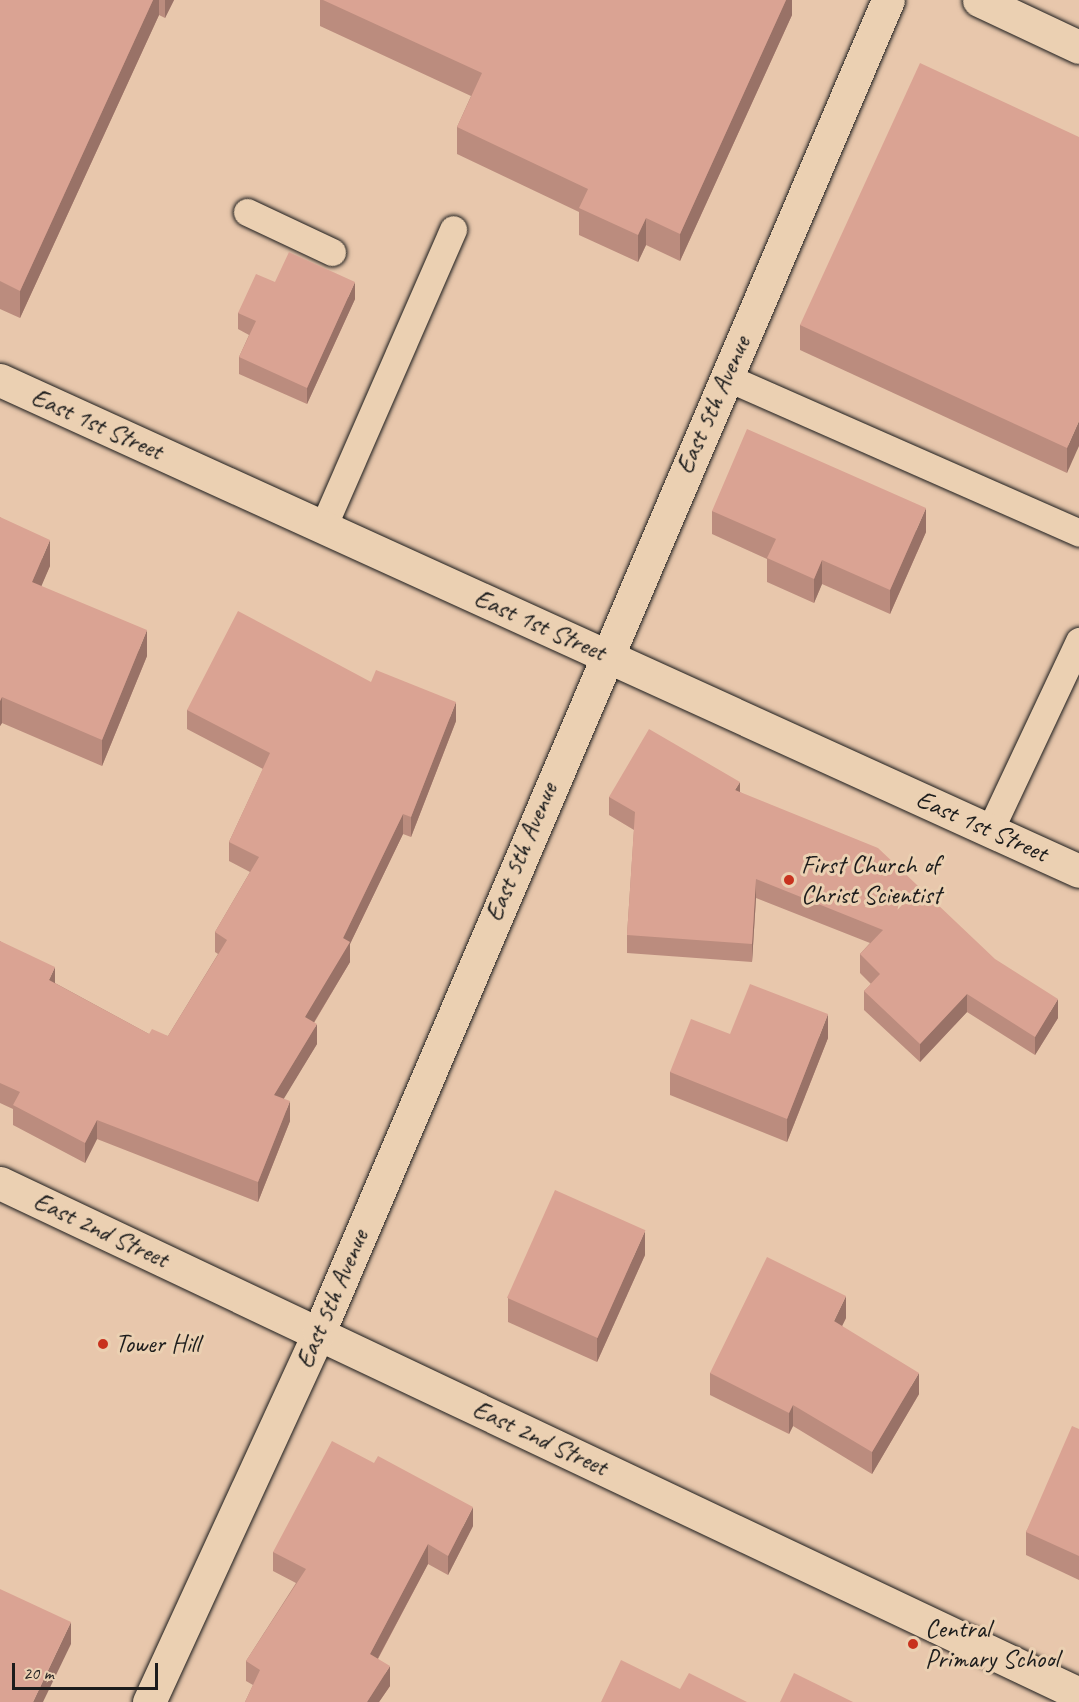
<!DOCTYPE html>
<html>
<head>
<meta charset="utf-8">
<style>
  body { margin:0 }
  #map { position:relative; width:1079px; height:1702px; overflow:hidden; background:#e8c7ac; font-family:Caveat,sans-serif }
  div>[style] { position:absolute }
  .roads { filter:drop-shadow(0 0 2px #1c1c1c) drop-shadow(0 0 2px #1c1c1c) }
  .lane>* { height:27px; margin:-13.5px; padding:0 13.5px; transform-origin:13.5px; border-radius:13.5px; background:#ebd0b2 }
  .street>* { height:33px; margin:-16.5px; padding:0 16.5px; transform-origin:16.5px; border-radius:16.5px; background:#ebd0b2 }
  .secondary>* { height:33px; margin:-16.5px; padding:0 16.5px; transform-origin:16.5px; border-radius:16.5px; background:#ebd0b2 }
  .wall>* { inset:0; background:#bb8c7e }
  .shaded-wall>* { inset:0; background:#997267 }
  .building>* { inset:0; background:#daa393; transform-origin:0 0 }
  .dots>* { width:16px; height:16px; translate:-50% -50%; box-sizing:border-box; border:3px solid #ebd0b2; border-radius:50% }
  span { translate:-50% -50%; white-space:nowrap; text-align:center; line-height:1.15; -webkit-text-stroke:6px #ebd0b2; paint-order:stroke }
  .street-label { font-size:26px; color:#1c1c1c }
  .poi-label { font-size:26px; color:#1c1c1c }
  .left { translate:0 -50%; text-align:left }
  .scale { position:absolute; left:12px; top:1663px; width:146px; height:27px; box-sizing:border-box; border:3px solid #1c1c1c; border-top:0; padding-left:8px; font-size:18px; line-height:21px; white-space:nowrap; color:#1c1c1c; -webkit-text-stroke:4px #ebd0b2; paint-order:stroke }
</style>
</head>
<body>
<div id="map">
  <div class="roads">
    <div class="lane">
      <div style="left:247px;top:212px;width:94px;rotate:25.2deg"></div>
      <div style="left:726px;top:377px;width:386px;rotate:23.8deg"></div>
      <div style="left:323px;top:527px;width:325px;rotate:-66.4deg"></div>
      <div style="left:990px;top:830px;width:209px;rotate:-64.8deg"></div>
    </div>
    <div class="street">
      <div style="left:149px;top:1702px;width:407px;rotate:-65.3deg"></div>
    </div>
    <div class="secondary">
      <div style="left:979px;top:0;width:110px;rotate:25.2deg"></div>
      <div style="left:0;top:380px;width:1185px;rotate:24.47deg"></div>
      <div style="left:0;top:1183px;width:1194px;rotate:25.34deg"></div>
      <div style="left:319px;top:1332px;width:1448px;rotate:-66.87deg"></div>
    </div>
  </div>
  <div class="wall">
    <div style="clip-path:polygon(0 0,174px 0,165px 18px,159px 15px,20px 318px,0 309px)"></div>
    <div style="clip-path:polygon(320px 0,792px 0,792px 15px,680px 261px,646px 245px,638px 262px,579px 235px,579px 212px,457px 154px,457px 127px,471px 96px,320px 26px)"></div>
    <div style="clip-path:polygon(1079px 137px,1067px 473px,800px 350px,800px 325px)"></div>
    <div style="clip-path:polygon(275px 282px,355px 299px,307px 404px,239px 374px,239px 357px,249px 335px,238px 329px,238px 313px)"></div>
    <div style="clip-path:polygon(712px 511px,926px 532px,890px 614px,822px 584px,814px 603px,767px 582px,767px 559px,712px 534px)"></div>
    <div style="clip-path:polygon(0 517px,50px 566px,41px 586px,147px 656px,102px 766px,2px 723px,0 726px)"></div>
    <div style="clip-path:polygon(371px 682px,456px 721px,411px 837px,403px 834px,350px 944px,350px 962px,314px 1023px,317px 1044px,283px 1099px,290px 1121px,258px 1202px,97px 1139px,85px 1163px,13px 1125px,13px 1109px,0 1103px,0 941px,55px 983px,149px 1034px,168px 1036px,218px 954px,215px 952px,215px 932px,250px 872px,229px 861px,229px 842px,263px 769px,187px 729px,187px 710px)"></div>
    <div style="clip-path:polygon(740px 792px,1058px 1018px,1035px 1055px,967px 1012px,920px 1062px,864px 1010px,864px 991px,871px 984px,860px 973px,860px 954px,870px 943px,756px 898px,752px 962px,627px 953px,627px 935px,634px 830px,609px 815px,609px 797px)"></div>
    <div style="clip-path:polygon(730px 1034px,828px 1038px,787px 1142px,670px 1095px,670px 1072px)"></div>
    <div style="clip-path:polygon(645px 1255px,597px 1362px,508px 1322px,508px 1298px)"></div>
    <div style="clip-path:polygon(846px 1318px,842px 1326px,919px 1394px,872px 1474px,793px 1426px,789px 1434px,710px 1395px,710px 1373px)"></div>
    <div style="clip-path:polygon(1079px 1429px,1079px 1580px,1026px 1555px,1026px 1532px)"></div>
    <div style="clip-path:polygon(473px 1526px,448px 1575px,428px 1564px,378px 1659px,390px 1686px,379px 1702px,245px 1702px,253px 1685px,246px 1681px,246px 1661px,296px 1583px,273px 1571px,273px 1552px)"></div>
  </div>
  <div class="shaded-wall">
    <div style="clip-path:polygon(153px 0,159px 0,159px 15px,20px 318px,20px 291px)"></div>
    <div style="clip-path:polygon(165px 0,174px 0,165px 18px)"></div>
    <div style="clip-path:polygon(786px 0,792px 0,792px 15px,680px 261px,680px 234px)"></div>
    <div style="clip-path:polygon(646px 218px,646px 245px,638px 262px,638px 235px)"></div>
    <div style="clip-path:polygon(355px 282px,355px 299px,307px 404px,307px 388px)"></div>
    <div style="clip-path:polygon(1079px 421px,1079px 446px,1067px 473px,1067px 448px)"></div>
    <div style="clip-path:polygon(926px 508px,926px 532px,890px 614px,890px 590px)"></div>
    <div style="clip-path:polygon(50px 540px,50px 566px,32px 608px,32px 582px)"></div>
    <div style="clip-path:polygon(822px 560px,822px 584px,814px 603px,814px 579px)"></div>
    <div style="clip-path:polygon(147px 630px,147px 656px,102px 766px,102px 740px)"></div>
    <div style="clip-path:polygon(2px 697px,2px 723px,0 726px,0 701px)"></div>
    <div style="clip-path:polygon(456px 702px,456px 721px,411px 837px,411px 817px)"></div>
    <div style="clip-path:polygon(740px 782px,740px 801px,735px 790px)"></div>
    <div style="clip-path:polygon(403px 814px,403px 834px,350px 944px,350px 962px,305px 1037px,305px 1017px)"></div>
    <div style="clip-path:polygon(756px 879px,756px 898px,752px 962px,752px 944px)"></div>
    <div style="clip-path:polygon(55px 967px,55px 987px,49px 980px)"></div>
    <div style="clip-path:polygon(967px 994px,967px 1012px,920px 1062px,920px 1044px)"></div>
    <div style="clip-path:polygon(1058px 999px,1058px 1018px,1035px 1055px,1035px 1037px)"></div>
    <div style="clip-path:polygon(828px 1014px,828px 1038px,787px 1142px,787px 1119px)"></div>
    <div style="clip-path:polygon(317px 1024px,317px 1044px,274px 1115px,274px 1095px)"></div>
    <div style="clip-path:polygon(290px 1101px,290px 1121px,258px 1202px,258px 1182px)"></div>
    <div style="clip-path:polygon(97px 1120px,97px 1139px,85px 1163px,85px 1143px)"></div>
    <div style="clip-path:polygon(645px 1231px,645px 1255px,597px 1362px,597px 1338px)"></div>
    <div style="clip-path:polygon(846px 1296px,846px 1318px,834px 1342px,834px 1321px)"></div>
    <div style="clip-path:polygon(919px 1373px,919px 1394px,872px 1474px,872px 1452px)"></div>
    <div style="clip-path:polygon(793px 1405px,793px 1426px,789px 1434px,789px 1413px)"></div>
    <div style="clip-path:polygon(473px 1507px,473px 1526px,448px 1575px,448px 1556px)"></div>
    <div style="clip-path:polygon(428px 1544px,428px 1564px,370px 1673px,370px 1654px)"></div>
    <div style="clip-path:polygon(71px 1622px,71px 1644px,43px 1702px,33px 1702px)"></div>
    <div style="clip-path:polygon(390px 1666px,390px 1686px,379px 1702px,367px 1702px)"></div>
  </div>
  <div class="building">
    <div style="clip-path:polygon(0 0,153px 0,20px 291px,0 281px)"></div>
    <div style="clip-path:polygon(323px 0,786px 0,680px 234px,646px 218px,638px 235px,579px 208px,588px 189px,457px 127px,482px 73px)"></div>
    <div style="clip-path:polygon(920px 63px,1079px 137px,1079px 421px,1067px 448px,800px 325px)"></div>
    <div style="clip-path:polygon(289px 252px,355px 282px,307px 388px,239px 357px,256px 321px,238px 313px,256px 274px,275px 282px)"></div>
    <div style="clip-path:polygon(747px 429px,926px 508px,890px 590px,822px 560px,814px 579px,767px 558px,776px 539px,712px 511px)"></div>
    <div style="clip-path:polygon(0 517px,50px 540px,32px 582px,147px 630px,102px 740px,2px 697px,0 701px)"></div>
    <div style="clip-path:polygon(238px 611px,371px 682px,376px 670px,456px 702px,411px 817px,403px 814px,343px 938px,350px 942px,305px 1017px,317px 1024px,274px 1095px,290px 1101px,258px 1182px,97px 1120px,85px 1143px,13px 1105px,20px 1092px,0 1083px,0 941px,55px 967px,49px 980px,149px 1034px,152px 1029px,168px 1036px,227px 940px,215px 932px,259px 857px,229px 842px,270px 753px,187px 710px)"></div>
    <div style="clip-path:polygon(649px 729px,740px 782px,735px 790px,878px 848px,995px 959px,1058px 999px,1035px 1037px,967px 994px,920px 1044px,864px 991px,880px 974px,860px 954px,883px 930px,756px 879px,752px 944px,627px 935px,635px 812px,609px 797px)"></div>
    <div style="clip-path:polygon(750px 984px,828px 1014px,787px 1119px,670px 1072px,691px 1019px,730px 1034px)"></div>
    <div style="left:555px;top:1190px;width:99px;height:118px;rotate:24deg"></div>
    <div style="clip-path:polygon(767px 1257px,846px 1296px,834px 1321px,919px 1373px,872px 1452px,793px 1405px,789px 1413px,710px 1373px)"></div>
    <div style="clip-path:polygon(1072px 1426px,1079px 1429px,1079px 1556px,1026px 1532px)"></div>
    <div style="clip-path:polygon(332px 1441px,374px 1463px,378px 1456px,473px 1507px,448px 1556px,428px 1544px,370px 1654px,390px 1666px,367px 1702px,245px 1702px,260px 1670px,246px 1661px,306px 1569px,273px 1552px)"></div>
    <div style="clip-path:polygon(0 1589px,71px 1622px,33px 1702px,0 1702px)"></div>
    <div style="clip-path:polygon(621px 1660px,680px 1689px,689px 1673px,747px 1702px,601px 1702px)"></div>
    <div style="clip-path:polygon(794px 1673px,853px 1702px,780px 1702px)"></div>
  </div>
  <div class="dots">
    <div style="left:789px;top:880px;background:#c8321e"></div>
    <div style="left:103px;top:1344px;background:#c8321e"></div>
    <div style="left:913px;top:1644px;background:#c8321e"></div>
  </div>
  <div class="street-label">
    <span style="left:713px;top:405px;rotate:-66deg">East 5th Avenue</span>
    <span style="left:97px;top:424px;rotate:24deg">East 1st Street</span>
    <span style="left:540px;top:625px;rotate:24deg">East 1st Street</span>
    <span style="left:982px;top:826px;rotate:24deg">East 1st Street</span>
    <span style="left:521px;top:852px;rotate:-67deg">East 5th Avenue</span>
    <span style="left:101px;top:1230px;rotate:25deg">East 2nd Street</span>
    <span style="left:332px;top:1299px;rotate:-67deg">East 5th Avenue</span>
    <span style="left:540px;top:1438px;rotate:25deg">East 2nd Street</span>
  </div>
  <div class="poi-label">
    <span class="left" style="left:801px;top:880px">First Church of<br>Christ Scientist</span>
    <span class="left" style="left:115px;top:1344px">Tower Hill</span>
    <span class="left" style="left:925px;top:1644px">Central<br>Primary School</span>
  </div>
  <div class="scale">20 m</div>
</div>
</body>
</html>
